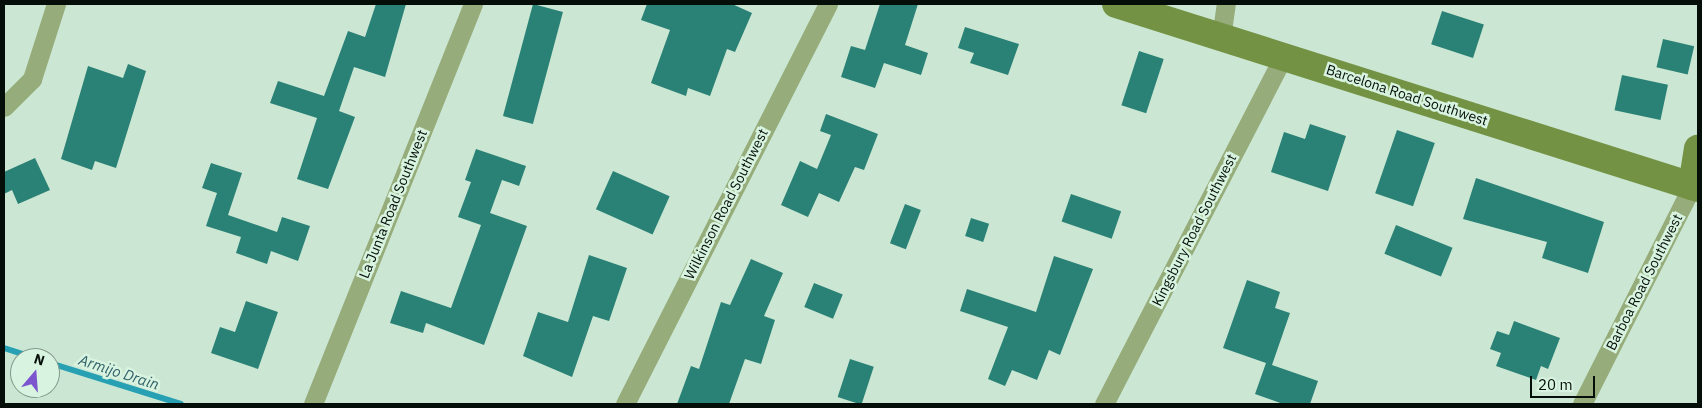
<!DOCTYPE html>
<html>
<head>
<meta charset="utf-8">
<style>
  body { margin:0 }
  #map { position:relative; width:1702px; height:408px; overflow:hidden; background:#cbe7d3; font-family:"IBM Plex Sans",sans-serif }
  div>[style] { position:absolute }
  .stream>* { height:6px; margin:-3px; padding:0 3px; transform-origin:3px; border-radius:3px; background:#27a0b3 }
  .building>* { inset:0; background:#2a8175; transform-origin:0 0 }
  .street>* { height:19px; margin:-9.5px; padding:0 9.5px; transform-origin:9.5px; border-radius:9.5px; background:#96ac7a }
  .secondary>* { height:28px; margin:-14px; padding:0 14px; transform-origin:14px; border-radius:14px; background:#749244 }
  span { translate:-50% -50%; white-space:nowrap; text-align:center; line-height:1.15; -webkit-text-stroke:5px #d8f4e0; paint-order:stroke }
  .street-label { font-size:14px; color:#050e08 }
  .water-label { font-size:15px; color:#2f5f68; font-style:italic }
  .frame { position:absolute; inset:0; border:5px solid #050e08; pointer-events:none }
  .north { position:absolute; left:10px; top:348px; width:50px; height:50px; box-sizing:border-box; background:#d8f4e0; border:1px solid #84988a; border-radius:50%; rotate:18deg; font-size:14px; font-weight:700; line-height:20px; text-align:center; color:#050e08 }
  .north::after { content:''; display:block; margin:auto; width:18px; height:22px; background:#7c55ce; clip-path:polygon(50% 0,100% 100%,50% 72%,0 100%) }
  .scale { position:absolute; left:1530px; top:376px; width:65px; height:22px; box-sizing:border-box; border:2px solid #050e08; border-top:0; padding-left:6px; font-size:15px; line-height:18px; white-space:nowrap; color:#050e08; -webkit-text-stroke:4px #d8f4e0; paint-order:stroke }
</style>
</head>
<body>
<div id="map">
  <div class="stream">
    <div style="left:4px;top:348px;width:32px;rotate:18deg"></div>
    <div style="left:50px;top:363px;width:137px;rotate:17.4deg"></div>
  </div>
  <div class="building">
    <div style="clip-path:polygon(376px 4px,406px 4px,385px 77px,354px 67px,339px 111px,355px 117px,328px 189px,297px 179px,317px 118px,270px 103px,278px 81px,324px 96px,348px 31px,365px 37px)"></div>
    <div style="left:533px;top:4px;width:31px;height:116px;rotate:15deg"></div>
    <div style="clip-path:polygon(647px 4px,732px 4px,752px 13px,735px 52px,727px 49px,710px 96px,688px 88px,686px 96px,651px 83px,670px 30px,641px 20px)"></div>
    <div style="clip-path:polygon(880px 4px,918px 4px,905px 45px,928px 53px,921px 75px,884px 63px,875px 88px,841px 77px,851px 46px,865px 50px)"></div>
    <div style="left:1442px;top:11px;width:44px;height:35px;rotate:18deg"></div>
    <div style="clip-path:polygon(965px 27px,1019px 44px,1008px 75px,970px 63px,974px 53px,958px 48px)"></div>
    <div style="left:1663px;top:39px;width:32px;height:29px;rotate:13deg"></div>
    <div style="left:1139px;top:51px;width:26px;height:57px;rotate:18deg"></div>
    <div style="clip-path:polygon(128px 64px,146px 71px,116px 168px,95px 161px,92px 170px,61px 159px,88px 66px,123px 78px)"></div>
    <div style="left:1622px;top:75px;width:47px;height:36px;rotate:12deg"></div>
    <div style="clip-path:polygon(826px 114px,878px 134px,864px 170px,855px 167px,839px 202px,819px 193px,808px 217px,781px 205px,800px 161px,817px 169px,831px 135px,820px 131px)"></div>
    <div style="clip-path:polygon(1310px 124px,1346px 136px,1328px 191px,1271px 172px,1284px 132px,1305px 139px)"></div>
    <div style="left:1397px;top:130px;width:40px;height:67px;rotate:19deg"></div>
    <div style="clip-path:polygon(476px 149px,526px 166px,519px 186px,502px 180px,490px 213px,527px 226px,484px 345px,426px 323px,423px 333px,390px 323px,401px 291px,451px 308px,481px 225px,458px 217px,471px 182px,465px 180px)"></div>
    <div style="clip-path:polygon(35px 158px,50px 190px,18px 204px,12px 190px,4px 194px,4px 172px)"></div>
    <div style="clip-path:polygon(211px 163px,242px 173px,228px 215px,277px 232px,282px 217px,310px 226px,298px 261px,271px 251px,267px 264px,236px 253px,241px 237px,206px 226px,217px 193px,202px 188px)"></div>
    <div style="left:613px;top:171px;width:62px;height:42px;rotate:24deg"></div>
    <div style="clip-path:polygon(1476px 178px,1604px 222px,1588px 273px,1542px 258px,1547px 242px,1463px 219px)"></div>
    <div style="left:1071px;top:194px;width:53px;height:29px;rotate:19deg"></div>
    <div style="left:905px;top:204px;width:17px;height:42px;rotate:21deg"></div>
    <div style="left:971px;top:218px;width:19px;height:19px;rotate:18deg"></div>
    <div style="left:1396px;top:225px;width:61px;height:31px;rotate:22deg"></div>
    <div style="clip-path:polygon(589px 255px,627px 268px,609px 321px,593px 316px,572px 377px,523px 356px,538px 312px,568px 322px)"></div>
    <div style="clip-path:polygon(1054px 256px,1093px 269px,1060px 355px,1049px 350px,1037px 380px,1012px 370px,1005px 386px,988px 379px,1008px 327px,960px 311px,967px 289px,1036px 312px)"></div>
    <div style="clip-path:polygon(751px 259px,783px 273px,764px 316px,775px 320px,761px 364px,745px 359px,729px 404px,677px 404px,691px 366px,699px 369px,721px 302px,730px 305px)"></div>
    <div style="clip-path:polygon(1247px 280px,1280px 292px,1275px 308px,1290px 313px,1272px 365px,1318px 381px,1310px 404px,1283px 404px,1255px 394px,1266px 363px,1223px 348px)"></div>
    <div style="left:814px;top:283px;width:31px;height:26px;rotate:22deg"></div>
    <div style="clip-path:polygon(246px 301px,278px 312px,258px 369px,211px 353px,220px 327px,235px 332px)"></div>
    <div style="clip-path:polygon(1514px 321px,1560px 338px,1548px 369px,1541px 366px,1536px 380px,1496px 366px,1501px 353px,1490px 349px,1497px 331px,1509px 335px)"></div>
    <div style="left:850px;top:359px;width:25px;height:40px;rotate:18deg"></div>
  </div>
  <div class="street">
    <div style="left:1221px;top:38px;width:34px;rotate:-82deg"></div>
    <div style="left:4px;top:107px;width:40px;rotate:-45deg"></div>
    <div style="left:32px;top:79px;width:79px;rotate:-72.3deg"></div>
    <div style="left:313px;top:404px;width:431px;rotate:-68.2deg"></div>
    <div style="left:625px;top:404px;width:449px;rotate:-63.1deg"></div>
    <div style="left:1104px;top:404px;width:392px;rotate:-62.7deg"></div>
    <div style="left:1582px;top:404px;width:244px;rotate:-63.2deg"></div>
  </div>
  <div class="secondary">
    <div style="left:1116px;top:4px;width:610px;rotate:17.54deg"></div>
    <div style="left:1692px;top:186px;width:38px;rotate:-81deg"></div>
  </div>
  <div class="street-label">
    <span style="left:1407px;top:95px;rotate:18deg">Barcelona Road Southwest</span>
    <span style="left:393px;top:204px;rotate:-68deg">La Junta Road Southwest</span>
    <span style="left:726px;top:204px;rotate:-63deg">Wilkinson Road Southwest</span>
    <span style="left:1194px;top:230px;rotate:-63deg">Kingsbury Road Southwest</span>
    <span style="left:1644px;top:282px;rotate:-63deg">Barboa Road Southwest</span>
  </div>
  <div class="water-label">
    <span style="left:119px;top:372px;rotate:18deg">Armijo Drain</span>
  </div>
  <div class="frame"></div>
  <div class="north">N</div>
  <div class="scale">20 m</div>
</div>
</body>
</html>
